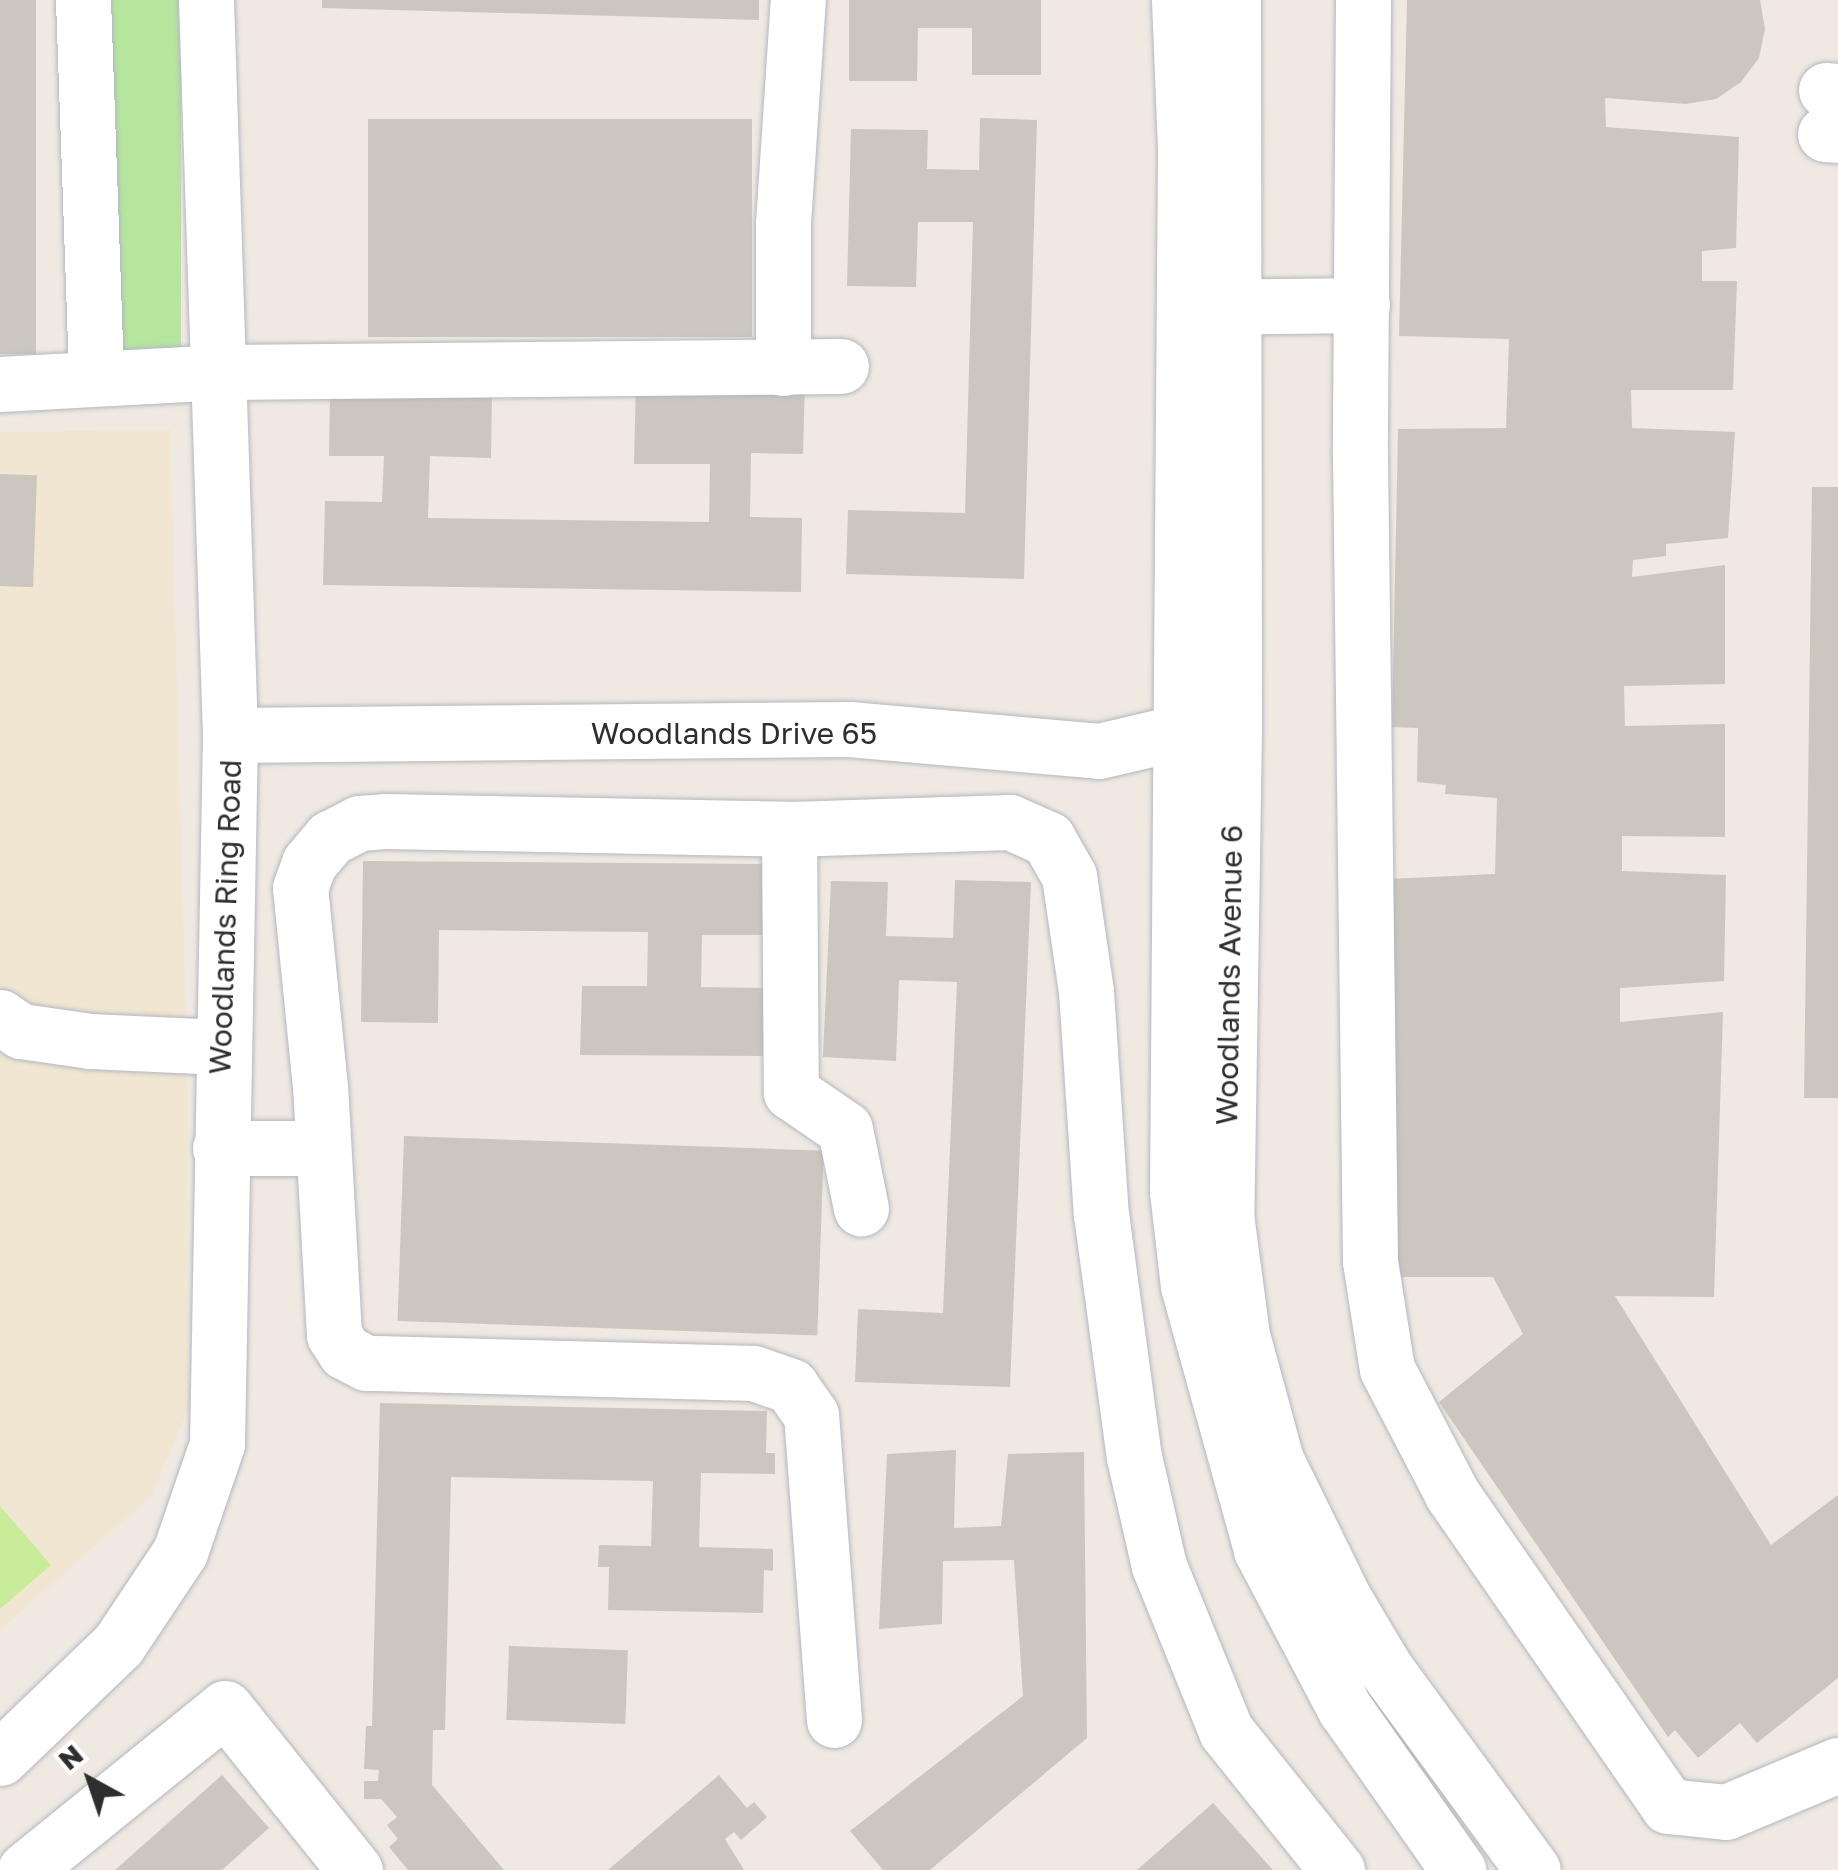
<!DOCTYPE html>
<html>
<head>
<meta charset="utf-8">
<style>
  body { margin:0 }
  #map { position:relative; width:1838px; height:1870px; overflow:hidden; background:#efe9e1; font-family:"Golos Text",sans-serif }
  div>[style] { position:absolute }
  .education>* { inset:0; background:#f0e6d1 }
  .green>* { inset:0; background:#b6e59e; transform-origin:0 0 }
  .pitch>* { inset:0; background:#c9ec9a }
  .building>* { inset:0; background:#cbc7bf; transform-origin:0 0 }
  .roads { filter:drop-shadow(0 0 2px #b4b7c1) drop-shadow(0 0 2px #b4b7c1) }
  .minor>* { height:55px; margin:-27.5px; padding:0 27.5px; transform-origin:27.5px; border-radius:27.5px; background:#fff }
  span { translate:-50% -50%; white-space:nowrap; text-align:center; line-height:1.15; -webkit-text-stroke:9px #fff; paint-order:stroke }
  .street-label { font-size:30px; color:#2e2e2e }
  .north { position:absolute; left:40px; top:1730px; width:100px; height:100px; -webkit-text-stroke:8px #fff; paint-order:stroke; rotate:320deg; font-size:28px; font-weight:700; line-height:40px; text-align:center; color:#2e2e2e }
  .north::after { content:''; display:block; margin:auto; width:35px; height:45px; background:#2e2e2e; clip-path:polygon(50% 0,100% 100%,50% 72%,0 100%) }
</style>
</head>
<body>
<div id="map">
  <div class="education">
    <div style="clip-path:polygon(170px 430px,187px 1068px,188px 1409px,151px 1496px,0 1630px,0 432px)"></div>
  </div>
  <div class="green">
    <div style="left:105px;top:0;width:76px;height:356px"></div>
  </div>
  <div class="pitch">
    <div style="clip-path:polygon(0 1506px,51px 1565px,0 1609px)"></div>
  </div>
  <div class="building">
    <div style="left:0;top:0;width:36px;height:354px"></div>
    <div style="clip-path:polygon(322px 0,759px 0,759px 20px,322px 8px)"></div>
    <div style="clip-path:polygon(849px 0,1041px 0,1041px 75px,972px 75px,972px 28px,918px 28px,917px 81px,849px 81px)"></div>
    <div style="clip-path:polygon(1407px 0,1760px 0,1765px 29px,1759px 58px,1741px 82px,1716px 99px,1686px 104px,1605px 98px,1606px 127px,1739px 137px,1736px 248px,1702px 251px,1702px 281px,1737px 281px,1733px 390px,1631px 390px,1632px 428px,1735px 432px,1728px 538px,1666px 544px,1666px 556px,1633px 560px,1632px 577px,1725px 565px,1725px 684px,1624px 686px,1625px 726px,1725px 724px,1725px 837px,1622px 836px,1622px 871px,1726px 875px,1724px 981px,1620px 988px,1620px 1022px,1723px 1012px,1714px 1297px,1615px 1296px,1771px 1545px,1838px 1495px,1838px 1678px,1757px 1743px,1740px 1723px,1698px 1758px,1675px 1730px,1668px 1737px,1439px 1402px,1523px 1334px,1493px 1277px,1397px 1277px,1388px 879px,1495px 874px,1497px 798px,1445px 794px,1446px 785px,1417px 782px,1418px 728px,1392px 727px,1398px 429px,1506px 428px,1509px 339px,1399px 336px)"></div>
    <div style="clip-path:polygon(980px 118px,1037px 120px,1024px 579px,846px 574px,848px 510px,965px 513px,973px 222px,918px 222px,916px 287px,847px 286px,851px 129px,928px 130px,927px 169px,979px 170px)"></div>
    <div style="left:752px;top:119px;width:218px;height:384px;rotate:90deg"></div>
    <div style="clip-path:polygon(636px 379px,805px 382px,803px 454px,751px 453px,750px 517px,802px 518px,801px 592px,323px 585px,325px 501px,382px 502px,384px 456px,329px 456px,330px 391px,492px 393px,491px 458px,430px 456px,428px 518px,709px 522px,710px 464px,634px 464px)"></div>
    <div style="left:0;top:474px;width:37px;height:112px;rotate:2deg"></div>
    <div style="clip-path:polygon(1812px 487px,1838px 487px,1838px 1098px,1804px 1098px)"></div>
    <div style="clip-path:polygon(363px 861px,765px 864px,764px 935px,702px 935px,701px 987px,765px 988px,764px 1056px,580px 1055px,582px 986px,647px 986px,648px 932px,439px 930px,438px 1023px,361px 1022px)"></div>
    <div style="clip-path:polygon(955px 880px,1031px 882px,1010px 1387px,855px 1382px,858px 1309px,943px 1313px,957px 982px,899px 980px,896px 1061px,823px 1057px,831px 881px,888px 882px,886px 936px,953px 938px)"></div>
    <div style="left:404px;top:1136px;width:420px;height:185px;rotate:2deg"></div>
    <div style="clip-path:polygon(380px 1403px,767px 1411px,766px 1453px,775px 1453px,775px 1474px,701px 1473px,699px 1547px,773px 1549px,773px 1571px,764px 1570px,763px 1613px,608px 1610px,609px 1567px,598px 1567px,599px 1545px,651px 1546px,653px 1481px,451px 1477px,445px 1730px,433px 1730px,432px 1785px,504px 1870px,408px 1870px,389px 1847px,398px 1839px,387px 1825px,397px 1817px,381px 1799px,364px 1799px,364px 1781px,378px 1781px,379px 1770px,364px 1769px,366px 1726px,372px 1726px)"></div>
    <div style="clip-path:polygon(956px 1450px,954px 1528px,1001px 1526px,1008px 1454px,1084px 1452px,1087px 1738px,930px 1870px,883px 1870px,850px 1831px,1023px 1696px,1014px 1560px,943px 1561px,942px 1624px,879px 1629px,887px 1454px)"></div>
    <div style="left:509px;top:1646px;width:119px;height:74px;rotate:2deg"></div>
    <div style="clip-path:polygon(222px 1775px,269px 1828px,222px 1870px,115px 1870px)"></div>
    <div style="clip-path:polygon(719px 1775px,747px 1808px,754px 1802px,767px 1817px,741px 1840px,734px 1832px,725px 1839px,744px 1870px,608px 1870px)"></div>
    <div style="clip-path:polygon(1213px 1803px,1273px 1870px,1137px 1870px)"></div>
  </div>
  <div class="roads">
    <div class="minor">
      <div style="left:83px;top:0;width:376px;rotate:88deg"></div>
      <div style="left:1179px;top:0;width:151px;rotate:87.7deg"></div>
      <div style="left:1185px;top:151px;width:1040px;rotate:90.44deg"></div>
      <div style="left:1177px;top:1191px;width:96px;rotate:83.4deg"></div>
      <div style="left:1188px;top:1286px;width:274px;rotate:74.5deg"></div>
      <div style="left:1261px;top:1550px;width:180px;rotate:62.2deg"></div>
      <div style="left:1345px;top:1709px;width:197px;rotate:54.9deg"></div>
      <div style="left:1233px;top:0;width:730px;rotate:89.92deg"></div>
      <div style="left:1234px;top:730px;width:485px;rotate:90.9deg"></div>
      <div style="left:1226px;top:1215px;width:121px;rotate:82.4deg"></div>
      <div style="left:1242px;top:1335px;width:130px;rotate:74.8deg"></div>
      <div style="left:1276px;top:1460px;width:153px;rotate:63.9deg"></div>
      <div style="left:1343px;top:1597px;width:82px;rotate:59.4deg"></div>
      <div style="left:1385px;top:1668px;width:250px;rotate:53.8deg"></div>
      <div style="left:1363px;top:0;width:455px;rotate:90.4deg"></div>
      <div style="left:1360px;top:455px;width:806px;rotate:89.29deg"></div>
      <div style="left:1370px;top:1261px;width:109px;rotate:81.1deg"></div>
      <div style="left:1387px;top:1369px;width:141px;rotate:62.5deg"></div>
      <div style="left:1452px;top:1494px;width:379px;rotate:55.3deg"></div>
      <div style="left:1668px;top:1806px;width:58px;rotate:5.9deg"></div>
      <div style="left:1726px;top:1812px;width:121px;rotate:-22.8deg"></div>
      <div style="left:1826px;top:90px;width:12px;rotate:5deg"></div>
      <div style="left:1825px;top:134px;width:13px;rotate:4deg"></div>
      <div style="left:1196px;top:307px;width:166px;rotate:-0.7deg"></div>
      <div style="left:783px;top:368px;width:145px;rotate:-90deg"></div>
      <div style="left:783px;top:223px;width:224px;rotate:-86.2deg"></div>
      <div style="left:0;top:384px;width:223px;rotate:-3.1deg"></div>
      <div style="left:223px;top:372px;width:618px;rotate:-0.56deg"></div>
      <div style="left:230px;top:735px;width:619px;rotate:-0.56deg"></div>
      <div style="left:849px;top:729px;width:251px;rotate:5deg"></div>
      <div style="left:1099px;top:751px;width:87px;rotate:-13.2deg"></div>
      <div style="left:1184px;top:731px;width:35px"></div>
      <div style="left:789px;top:829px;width:263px;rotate:89.6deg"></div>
      <div style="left:791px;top:1092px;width:65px;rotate:34.4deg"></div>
      <div style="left:845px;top:1129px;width:81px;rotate:78.6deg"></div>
      <div style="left:0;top:1017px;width:25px;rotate:34deg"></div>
      <div style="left:21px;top:1031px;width:70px;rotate:8.2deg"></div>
      <div style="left:90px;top:1041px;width:131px;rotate:2.6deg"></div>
      <div style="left:220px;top:1148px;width:102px"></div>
      <div style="left:834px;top:1720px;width:306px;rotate:-94.3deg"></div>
      <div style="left:811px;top:1415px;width:35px;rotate:-125deg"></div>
      <div style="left:791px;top:1386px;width:39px;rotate:-161deg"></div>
      <div style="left:754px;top:1373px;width:388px;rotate:-178.5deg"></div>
      <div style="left:366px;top:1363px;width:24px;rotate:-152deg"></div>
      <div style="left:345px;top:1352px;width:20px;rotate:-123deg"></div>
      <div style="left:334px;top:1335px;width:248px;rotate:-93.2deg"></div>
      <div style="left:320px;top:1087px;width:200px;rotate:-95.7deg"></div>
      <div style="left:300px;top:888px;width:27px;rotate:-70deg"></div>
      <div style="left:309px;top:863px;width:33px;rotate:-50deg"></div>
      <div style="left:330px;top:838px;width:33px;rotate:-27deg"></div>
      <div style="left:359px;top:823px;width:26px;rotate:-4deg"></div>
      <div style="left:385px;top:821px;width:404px;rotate:1.1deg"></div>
      <div style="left:789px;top:829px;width:221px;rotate:-1.8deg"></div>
      <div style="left:1010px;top:822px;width:42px;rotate:24.1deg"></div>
      <div style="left:1048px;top:839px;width:43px;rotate:60.4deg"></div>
      <div style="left:1069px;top:876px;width:116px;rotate:81.6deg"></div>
      <div style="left:1086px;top:991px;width:224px;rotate:86.2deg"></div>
      <div style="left:1101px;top:1214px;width:245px;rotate:82.3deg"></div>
      <div style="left:1134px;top:1457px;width:112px;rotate:77.1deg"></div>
      <div style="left:1159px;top:1566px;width:178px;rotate:67.9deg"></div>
      <div style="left:1226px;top:1731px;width:178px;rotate:51.4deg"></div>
      <div style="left:0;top:1758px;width:163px;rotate:-43.8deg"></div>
      <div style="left:118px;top:1645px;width:112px;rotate:-56.3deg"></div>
      <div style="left:180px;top:1552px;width:114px;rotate:-71.1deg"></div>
      <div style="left:217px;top:1444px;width:709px;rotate:-88.95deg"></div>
      <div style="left:230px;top:735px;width:735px;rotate:-91.87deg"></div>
      <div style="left:25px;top:1870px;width:257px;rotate:-39deg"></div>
      <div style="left:225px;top:1708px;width:208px;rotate:51.3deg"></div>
    </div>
  </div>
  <div class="street-label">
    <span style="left:734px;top:733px">Woodlands Drive 65</span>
    <span style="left:225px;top:917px;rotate:-88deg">Woodlands Ring Road</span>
    <span style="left:1229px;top:975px;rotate:-89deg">Woodlands Avenue 6</span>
  </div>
  <div class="north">N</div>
</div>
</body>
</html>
